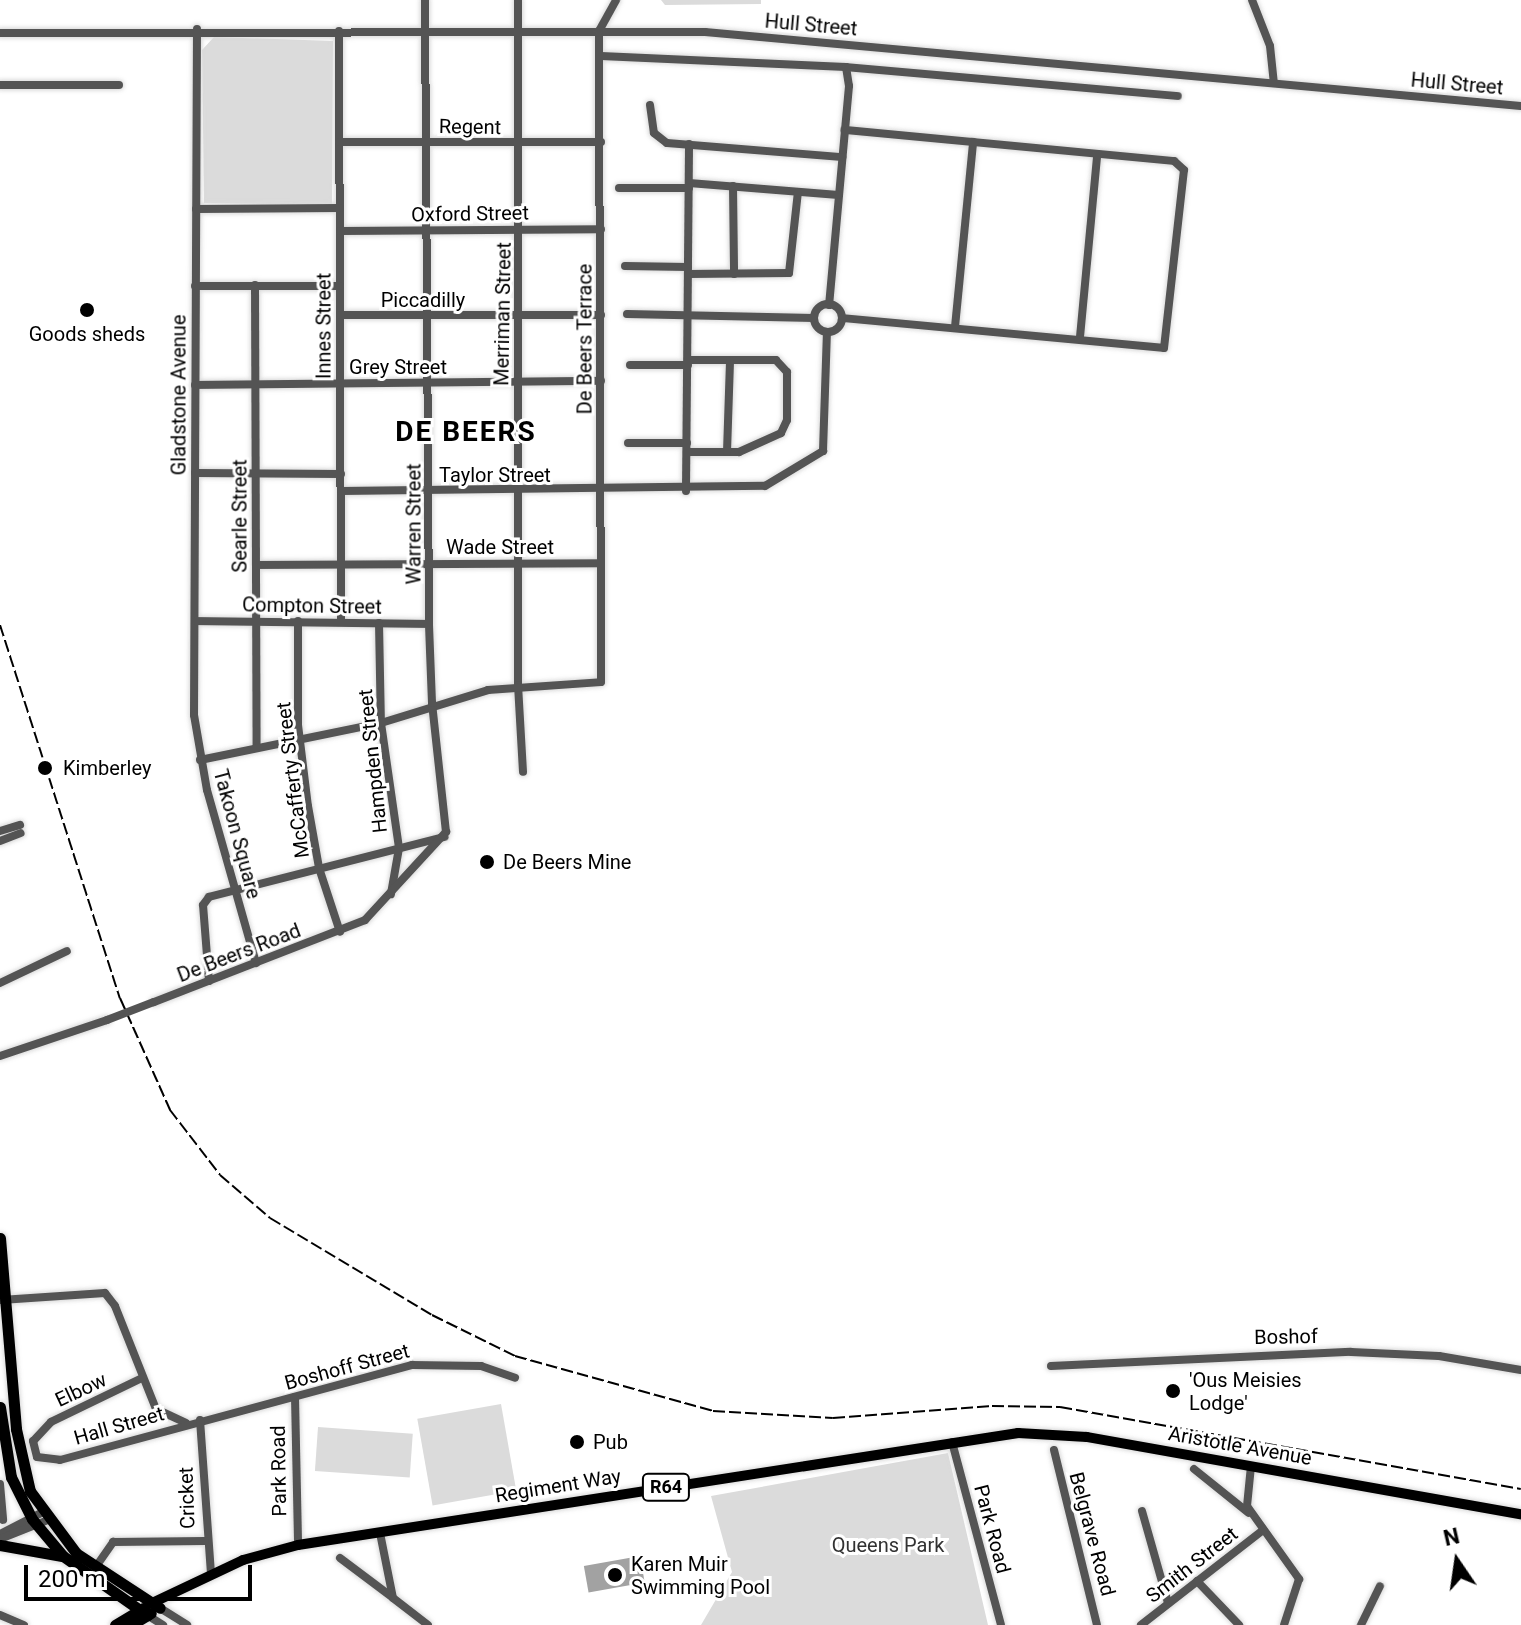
<!DOCTYPE html>
<html>
<head>
<meta charset="utf-8">
<style>
  body { margin:0 }
  #map { position:relative; width:1521px; height:1625px; overflow:hidden; background:#fff; font-family:Roboto,sans-serif }
  div>[style] { position:absolute }
  .green>* { inset:0; background:#dbdbdb; transform-origin:0 0 }
  .water>* { inset:0; background:#a2a2a2; transform-origin:0 0 }
  .roads { filter:drop-shadow(0 0 2px #dbdbdb) drop-shadow(0 0 2px #dbdbdb) }
  .minor>* { height:8px; margin:-4px; padding:0 4px; transform-origin:4px; border-radius:4px; background:#545454 }
  .minor>.ring { margin:-4px; padding:0; box-sizing:content-box; background:none; border:8px solid #545454; border-radius:50% }
  .major>* { height:10px; margin:-5px; padding:0 5px; transform-origin:5px; border-radius:5px; background:#000 }
  .highway>* { height:11px; margin:-5.5px; padding:0 5.5px; transform-origin:5.5px; border-radius:5.5px; background:#000 }
  .rail>* { height:2px; margin-top:-1px; transform-origin:0; background:repeating-linear-gradient(90deg,#000 0 12px,transparent 0 16px) }
  .minor-bridge>* { height:8px; margin:-4px; padding:0 4px; transform-origin:4px; border-radius:4px; background:#545454 }
  .dots>* { width:22px; height:22px; translate:-50% -50%; box-sizing:border-box; border:4px solid #fff; border-radius:50% }
  span { translate:-50% -50%; white-space:nowrap; text-align:center; line-height:1.15; -webkit-text-stroke:6px #fff; paint-order:stroke }
  .shield-label span { padding:2px 6px; background:#fff; border:2px solid; border-radius:6px; -webkit-text-stroke-width:0 }
  .shield-label { font-size:18px; color:#000; font-weight:700 }
  .street-label { font-size:20px; color:#000 }
  .poi-label { font-size:20px; color:#000 }
  .left { translate:0 -50%; text-align:left }
  .park-label { font-size:20px; color:#323232 }
  .district-label { font-size:28px; color:#000; font-weight:700; letter-spacing:2px }
  .north { position:absolute; left:1417px; top:1521px; width:80px; height:80px; -webkit-text-stroke:6px #fff; paint-order:stroke; rotate:347deg; font-size:22px; font-weight:700; line-height:32px; text-align:center; color:#000 }
  .north::after { content:''; display:block; margin:auto; width:28px; height:36px; background:#000; clip-path:polygon(50% 0,100% 100%,50% 72%,0 100%) }
  .scale { position:absolute; left:24px; top:1565px; width:228px; height:36px; box-sizing:border-box; border:4px solid #000; border-top:0; padding-left:10px; font-size:24px; line-height:28px; white-space:nowrap; color:#000; -webkit-text-stroke:6px #fff; paint-order:stroke }
</style>
</head>
<body>
<div id="map">
  <div class="green">
    <div style="clip-path:polygon(661px 0,761px 0,761px 4px,665px 5px)"></div>
    <div style="clip-path:polygon(214px 37px,333px 41px,332px 205px,204px 203px,202px 50px)"></div>
    <div style="left:501px;top:1404px;width:88px;height:85px;rotate:80deg"></div>
    <div style="left:318px;top:1427px;width:95px;height:44px;rotate:4deg"></div>
    <div style="clip-path:polygon(948px 1453px,988px 1625px,701px 1625px,732px 1572px,711px 1496px)"></div>
  </div>
  <div class="water">
    <div style="left:640px;top:1556px;width:27px;height:57px;rotate:80deg"></div>
  </div>
  <div class="roads">
    <div class="minor">
      <div style="left:518px;top:0;width:685px;rotate:90deg"></div>
      <div style="left:518px;top:685px;width:87px;rotate:86.7deg"></div>
      <div style="left:1252px;top:0;width:49px;rotate:68.6deg"></div>
      <div style="left:1270px;top:46px;width:37px;rotate:84deg"></div>
      <div style="left:197px;top:29px;width:686px;rotate:90.25deg"></div>
      <div style="left:194px;top:715px;width:76px;rotate:80.2deg"></div>
      <div style="left:207px;top:790px;width:180px;rotate:74.2deg"></div>
      <div style="left:339px;top:31px;width:591px;rotate:89.81deg"></div>
      <div style="left:0;top:33px;width:705px;rotate:-0.08deg"></div>
      <div style="left:705px;top:32px;width:819px;rotate:5.18deg"></div>
      <div style="left:601px;top:56px;width:245px;rotate:2.6deg"></div>
      <div style="left:846px;top:67px;width:19px;rotate:81deg"></div>
      <div style="left:849px;top:86px;width:220px;rotate:95.2deg"></div>
      <div style="left:846px;top:67px;width:333px;rotate:5deg"></div>
      <div style="left:0;top:85px;width:119px"></div>
      <div style="left:650px;top:105px;width:28px;rotate:82deg"></div>
      <div style="left:654px;top:133px;width:16px;rotate:38deg"></div>
      <div style="left:667px;top:143px;width:176px;rotate:4.6deg"></div>
      <div style="left:339px;top:142px;width:262px"></div>
      <div style="left:689px;top:183px;width:150px;rotate:4.6deg"></div>
      <div style="left:733px;top:186px;width:88px;rotate:89.3deg"></div>
      <div style="left:619px;top:188px;width:70px"></div>
      <div style="left:196px;top:209px;width:144px;rotate:-0.4deg"></div>
      <div style="left:340px;top:231px;width:261px;rotate:-0.4deg"></div>
      <div style="left:625px;top:266px;width:63px;rotate:0.9deg"></div>
      <div style="left:688px;top:274px;width:101px;rotate:-0.6deg"></div>
      <div style="left:789px;top:273px;width:81px;rotate:-83.7deg"></div>
      <div style="left:255px;top:285px;width:461px;rotate:89.8deg"></div>
      <div style="left:195px;top:286px;width:145px"></div>
      <div class="ring" style="left:814px;top:304px;width:20px;height:20px"></div>
      <div style="left:627px;top:314px;width:187px;rotate:1.2deg"></div>
      <div style="left:340px;top:315px;width:261px"></div>
      <div style="left:842px;top:318px;width:323px;rotate:5.3deg"></div>
      <div style="left:1164px;top:348px;width:179px;rotate:-83.6deg"></div>
      <div style="left:1184px;top:170px;width:13px;rotate:-138deg"></div>
      <div style="left:1174px;top:161px;width:331px;rotate:-174.6deg"></div>
      <div style="left:955px;top:327px;width:186px;rotate:-84.4deg"></div>
      <div style="left:1080px;top:337px;width:182px;rotate:-84.6deg"></div>
      <div style="left:630px;top:365px;width:58px"></div>
      <div style="left:195px;top:385px;width:406px;rotate:-0.6deg"></div>
      <div style="left:628px;top:443px;width:59px"></div>
      <div style="left:687px;top:452px;width:52px"></div>
      <div style="left:739px;top:452px;width:46px;rotate:-24.3deg"></div>
      <div style="left:781px;top:433px;width:14px;rotate:-65deg"></div>
      <div style="left:787px;top:420px;width:48px;rotate:-90deg"></div>
      <div style="left:787px;top:372px;width:16px;rotate:-133deg"></div>
      <div style="left:776px;top:360px;width:88px;rotate:180deg"></div>
      <div style="left:727px;top:452px;width:91px;rotate:-88.1deg"></div>
      <div style="left:195px;top:473px;width:146px;rotate:0.4deg"></div>
      <div style="left:341px;top:491px;width:424px;rotate:-0.7deg"></div>
      <div style="left:765px;top:486px;width:68px;rotate:-31.1deg"></div>
      <div style="left:823px;top:451px;width:119px;rotate:-88.1deg"></div>
      <div style="left:686px;top:491px;width:347px;rotate:-89.5deg"></div>
      <div style="left:256px;top:565px;width:344px;rotate:-0.3deg"></div>
      <div style="left:195px;top:621px;width:234px;rotate:0.7deg"></div>
      <div style="left:298px;top:621px;width:104px;rotate:90deg"></div>
      <div style="left:298px;top:725px;width:82px;rotate:83deg"></div>
      <div style="left:308px;top:806px;width:63px;rotate:79.9deg"></div>
      <div style="left:319px;top:868px;width:67px;rotate:71.8deg"></div>
      <div style="left:379px;top:623px;width:100px;rotate:88.9deg"></div>
      <div style="left:381px;top:723px;width:126px;rotate:81.8deg"></div>
      <div style="left:399px;top:848px;width:47px;rotate:99.9deg"></div>
      <div style="left:200px;top:760px;width:185px;rotate:-11.6deg"></div>
      <div style="left:381px;top:723px;width:112px;rotate:-17.1deg"></div>
      <div style="left:488px;top:690px;width:113px;rotate:-4deg"></div>
      <div style="left:601px;top:682px;width:651px;rotate:-90.18deg"></div>
      <div style="left:599px;top:31px;width:35px;rotate:-61deg"></div>
      <div style="left:0;top:831px;width:21px;rotate:-17deg"></div>
      <div style="left:0;top:841px;width:22px;rotate:-21deg"></div>
      <div style="left:209px;top:981px;width:76px;rotate:-94.5deg"></div>
      <div style="left:203px;top:905px;width:10px;rotate:-53deg"></div>
      <div style="left:209px;top:897px;width:243px;rotate:-14.3deg"></div>
      <div style="left:0;top:983px;width:74px;rotate:-25.5deg"></div>
      <div style="left:154px;top:1002px;width:226px;rotate:-21.2deg"></div>
      <div style="left:365px;top:920px;width:120px;rotate:-47.4deg"></div>
      <div style="left:446px;top:832px;width:130px;rotate:-96.2deg"></div>
      <div style="left:432px;top:703px;width:79px;rotate:-92.2deg"></div>
      <div style="left:429px;top:624px;width:624px;rotate:-90.37deg"></div>
      <div style="left:0;top:1056px;width:113px;rotate:-18.6deg"></div>
      <div style="left:1px;top:1300px;width:104px;rotate:-3.9deg"></div>
      <div style="left:105px;top:1293px;width:16px;rotate:52deg"></div>
      <div style="left:115px;top:1306px;width:111px;rotate:68.3deg"></div>
      <div style="left:156px;top:1409px;width:33px;rotate:25deg"></div>
      <div style="left:1051px;top:1366px;width:300px;rotate:-2.7deg"></div>
      <div style="left:1351px;top:1352px;width:88px;rotate:2.6deg"></div>
      <div style="left:1439px;top:1356px;width:83px;rotate:9.7deg"></div>
      <div style="left:142px;top:1378px;width:101px;rotate:154.2deg"></div>
      <div style="left:51px;top:1422px;width:26px;rotate:133deg"></div>
      <div style="left:33px;top:1441px;width:16px;rotate:76deg"></div>
      <div style="left:37px;top:1457px;width:23px;rotate:7deg"></div>
      <div style="left:60px;top:1460px;width:365px;rotate:-15.1deg"></div>
      <div style="left:412px;top:1365px;width:69px;rotate:0.8deg"></div>
      <div style="left:481px;top:1366px;width:36px;rotate:19deg"></div>
      <div style="left:295px;top:1397px;width:148px;rotate:88.8deg"></div>
      <div style="left:200px;top:1420px;width:154px;rotate:85.9deg"></div>
      <div style="left:952px;top:1442px;width:189px;rotate:75deg"></div>
      <div style="left:1054px;top:1450px;width:180px;rotate:76.2deg"></div>
      <div style="left:1251px;top:1466px;width:40px;rotate:95.7deg"></div>
      <div style="left:1247px;top:1506px;width:90px;rotate:54.5deg"></div>
      <div style="left:1299px;top:1579px;width:48px;rotate:108.1deg"></div>
      <div style="left:1194px;top:1469px;width:70px;rotate:38.7deg"></div>
      <div style="left:0;top:1484px;width:36px;rotate:85deg"></div>
      <div style="left:1142px;top:1511px;width:96px;rotate:74.2deg"></div>
      <div style="left:380px;top:1533px;width:66px;rotate:78.7deg"></div>
      <div style="left:393px;top:1598px;width:44px;rotate:37.6deg"></div>
      <div style="left:0;top:1534px;width:48px;rotate:-27.1deg"></div>
      <div style="left:0;top:1539px;width:52px;rotate:-21.6deg"></div>
      <div style="left:340px;top:1558px;width:65px;rotate:36.9deg"></div>
      <div style="left:95px;top:1568px;width:32px;rotate:-55deg"></div>
      <div style="left:113px;top:1542px;width:92px;rotate:-0.6deg"></div>
      <div style="left:1197px;top:1581px;width:61px;rotate:46.3deg"></div>
      <div style="left:160px;top:1608px;width:32px;rotate:32deg"></div>
      <div style="left:0;top:1615px;width:26px;rotate:23deg"></div>
      <div style="left:147px;top:1615px;width:19px;rotate:32deg"></div>
      <div style="left:1141px;top:1625px;width:155px;rotate:-37.9deg"></div>
      <div style="left:1361px;top:1625px;width:43px;rotate:-64deg"></div>
    </div>
    <div class="major">
      <div style="left:150px;top:1604px;width:103px;rotate:-25.3deg"></div>
      <div style="left:243px;top:1560px;width:57px;rotate:-15.3deg"></div>
      <div style="left:298px;top:1545px;width:729px;rotate:-8.84deg"></div>
      <div style="left:1018px;top:1433px;width:69px;rotate:3.3deg"></div>
      <div style="left:1087px;top:1437px;width:441px;rotate:10.1deg"></div>
    </div>
    <div class="highway">
      <div style="left:0;top:1238px;width:192px;rotate:85.2deg"></div>
      <div style="left:16px;top:1429px;width:64px;rotate:77.3deg"></div>
      <div style="left:30px;top:1491px;width:77px;rotate:53.4deg"></div>
      <div style="left:76px;top:1553px;width:100px;rotate:33.2deg"></div>
      <div style="left:0;top:1407px;width:71px;rotate:81.1deg"></div>
      <div style="left:11px;top:1477px;width:47px;rotate:63.4deg"></div>
      <div style="left:32px;top:1519px;width:48px;rotate:50deg"></div>
      <div style="left:63px;top:1556px;width:103px;rotate:35.1deg"></div>
      <div style="left:0;top:1545px;width:63px;rotate:10.1deg"></div>
      <div style="left:115px;top:1625px;width:33px;rotate:-31deg"></div>
      <div style="left:131px;top:1625px;width:23px;rotate:-31deg"></div>
    </div>
  </div>
  <div class="rail">
    <div style="left:0;top:625px;width:392px;rotate:72.2deg"></div>
    <div style="left:120px;top:998px;width:123px;rotate:65.9deg"></div>
    <div style="left:170px;top:1110px;width:82px;rotate:52.4deg"></div>
    <div style="left:220px;top:1175px;width:66px;rotate:40.7deg"></div>
    <div style="left:270px;top:1218px;width:189px;rotate:30.9deg"></div>
    <div style="left:432px;top:1315px;width:93px;rotate:26.3deg"></div>
    <div style="left:515px;top:1356px;width:205px;rotate:15.5deg"></div>
    <div style="left:713px;top:1411px;width:120px;rotate:3.3deg"></div>
    <div style="left:833px;top:1418px;width:159px;rotate:-4.3deg"></div>
    <div style="left:992px;top:1406px;width:68px;rotate:0.8deg"></div>
    <div style="left:1060px;top:1407px;width:468px;rotate:10.1deg"></div>
  </div>
  <div class="minor-bridge">
    <div style="left:107px;top:1020px;width:50px;rotate:-21deg"></div>
  </div>
  <div class="dots">
    <div style="left:87px;top:310px;background:#000"></div>
    <div style="left:45px;top:768px;background:#000"></div>
    <div style="left:487px;top:862px;background:#000"></div>
    <div style="left:1173px;top:1391px;background:#000"></div>
    <div style="left:577px;top:1442px;background:#000"></div>
    <div style="left:615px;top:1575px;background:#000"></div>
  </div>
  <div class="shield-label">
    <span style="left:666px;top:1487px">R64</span>
  </div>
  <div class="street-label">
    <span style="left:811px;top:25px;rotate:5deg">Hull Street</span>
    <span style="left:1457px;top:84px;rotate:5deg">Hull Street</span>
    <span style="left:470px;top:127px;rotate:1deg">Regent</span>
    <span style="left:470px;top:214px;rotate:-1deg">Oxford Street</span>
    <span style="left:423px;top:300px">Piccadilly</span>
    <span style="left:503px;top:314px;rotate:-89deg">Merriman Street</span>
    <span style="left:324px;top:326px;rotate:-90deg">Innes Street</span>
    <span style="left:585px;top:339px;rotate:-90deg">De Beers Terrace</span>
    <span style="left:398px;top:367px">Grey Street</span>
    <span style="left:179px;top:395px;rotate:-90deg">Gladstone Avenue</span>
    <span style="left:495px;top:475px">Taylor Street</span>
    <span style="left:240px;top:516px;rotate:-90deg">Searle Street</span>
    <span style="left:414px;top:524px;rotate:-90deg">Warren Street</span>
    <span style="left:500px;top:547px">Wade Street</span>
    <span style="left:312px;top:606px;rotate:1deg">Compton Street</span>
    <span style="left:373px;top:761px;rotate:-96deg">Hampden Street</span>
    <span style="left:293px;top:780px;rotate:-97deg">McCafferty Street</span>
    <span style="left:237px;top:834px;rotate:75deg">Takoon Square</span>
    <span style="left:239px;top:953px;rotate:-21deg">De Beers Road</span>
    <span style="left:1286px;top:1337px;rotate:-1deg">Boshof</span>
    <span style="left:347px;top:1367px;rotate:-15deg">Boshoff Street</span>
    <span style="left:81px;top:1390px;rotate:-25deg">Elbow</span>
    <span style="left:119px;top:1426px;rotate:-16deg">Hall Street</span>
    <span style="left:1240px;top:1446px;rotate:10deg">Aristotle Avenue</span>
    <span style="left:279px;top:1471px;rotate:-91deg">Park Road</span>
    <span style="left:558px;top:1486px;rotate:-9deg">Regiment Way</span>
    <span style="left:187px;top:1498px;rotate:-92deg">Cricket</span>
    <span style="left:992px;top:1529px;rotate:75deg">Park Road</span>
    <span style="left:1092px;top:1534px;rotate:75deg">Belgrave Road</span>
    <span style="left:1192px;top:1565px;rotate:-38deg">Smith Street</span>
  </div>
  <div class="poi-label">
    <span style="left:87px;top:334px">Goods sheds</span>
    <span class="left" style="left:63px;top:768px">Kimberley</span>
    <span class="left" style="left:503px;top:862px">De Beers Mine</span>
    <span class="left" style="left:1189px;top:1392px">'Ous Meisies<br>Lodge'</span>
    <span class="left" style="left:593px;top:1442px">Pub</span>
    <span class="left" style="left:631px;top:1576px">Karen Muir<br>Swimming Pool</span>
  </div>
  <div class="park-label">
    <span style="left:888px;top:1545px">Queens Park</span>
  </div>
  <div class="district-label">
    <span style="left:466px;top:432px">DE BEERS</span>
  </div>
  <div class="north">N</div>
  <div class="scale">200 m</div>
</div>
</body>
</html>
